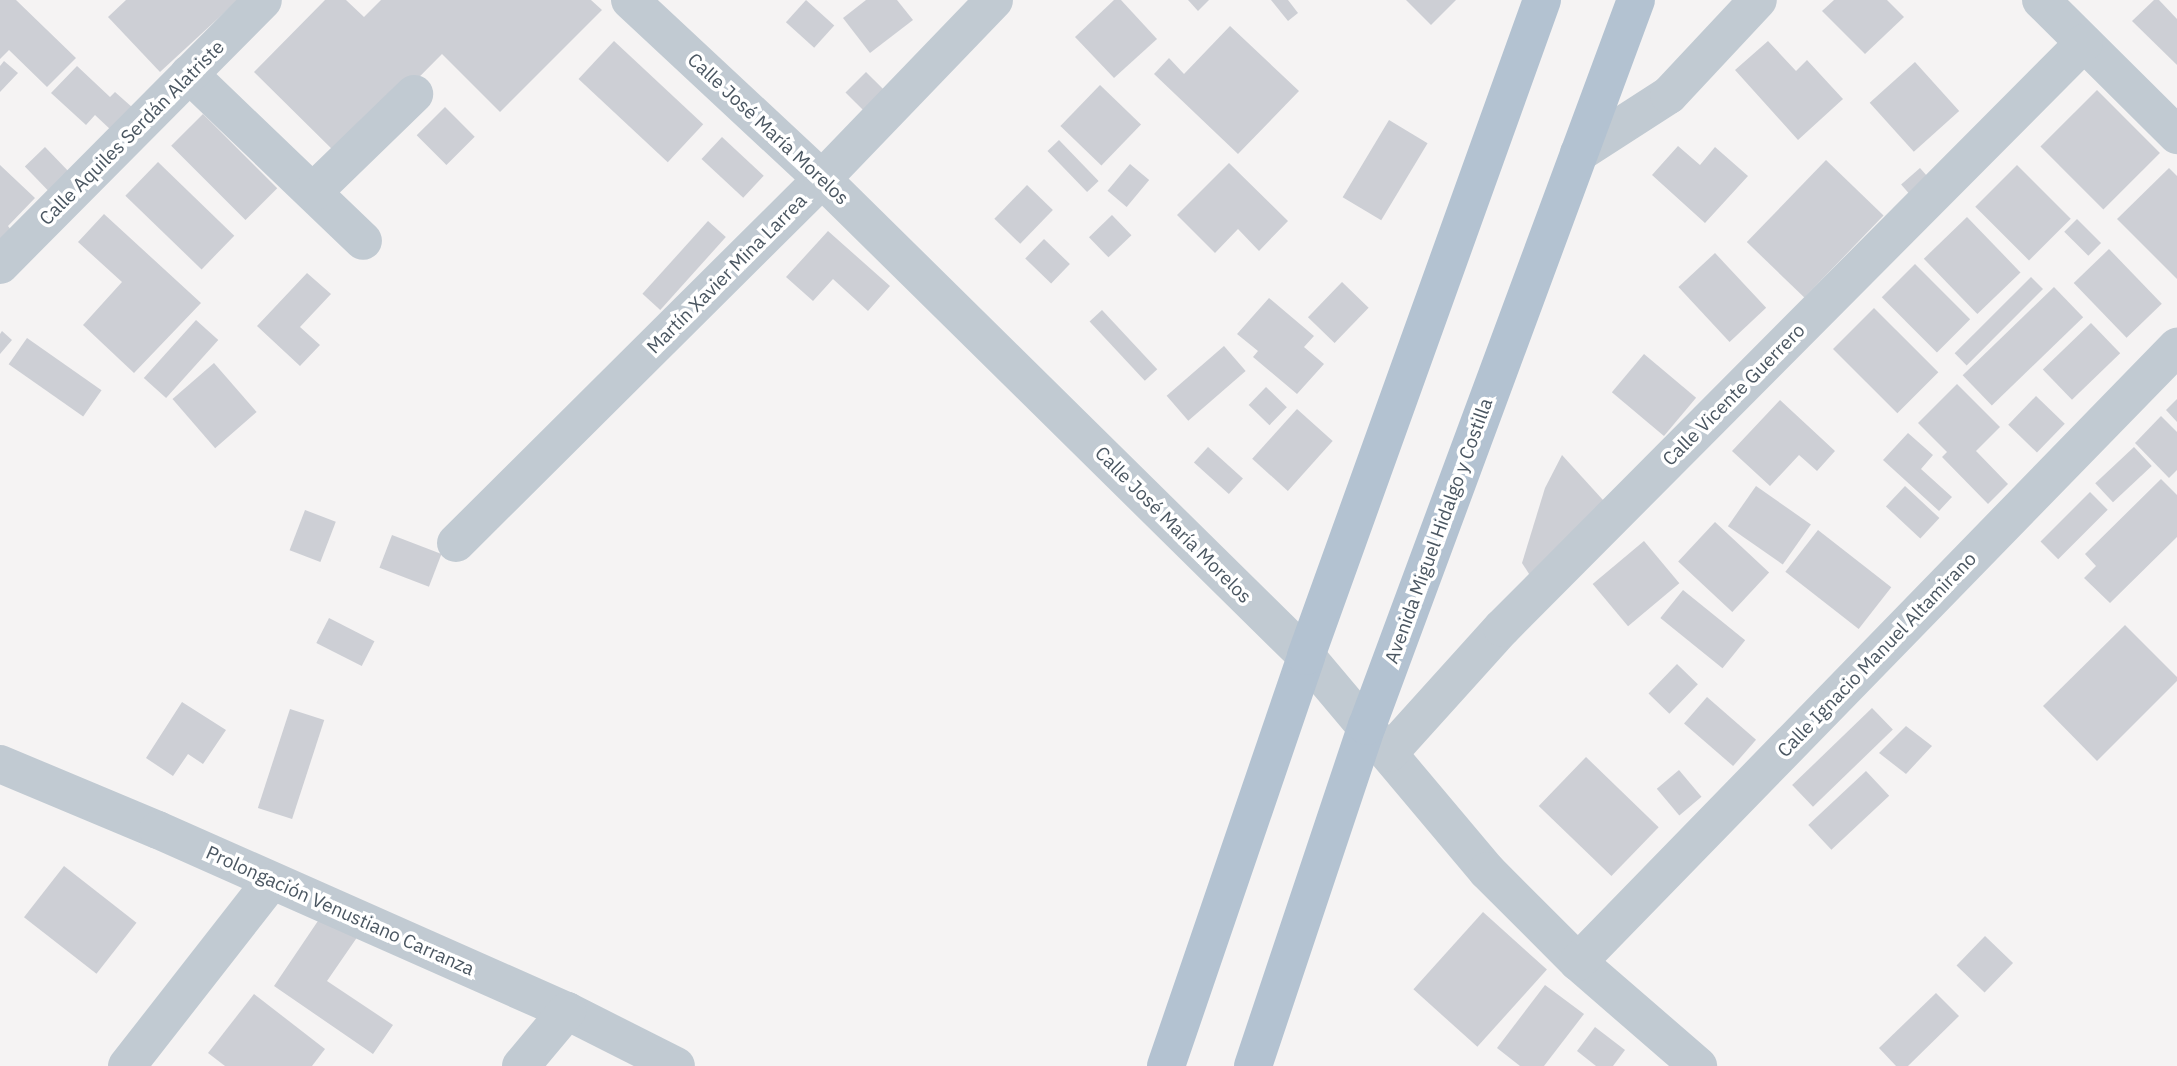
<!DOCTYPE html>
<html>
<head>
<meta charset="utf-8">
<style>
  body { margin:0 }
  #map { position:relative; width:2177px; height:1066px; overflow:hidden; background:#f5f3f3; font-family:"IBM Plex Sans",sans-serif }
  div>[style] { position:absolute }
  .building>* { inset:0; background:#cdcfd5; transform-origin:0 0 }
  .minor>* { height:38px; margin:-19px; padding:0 19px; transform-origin:19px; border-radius:19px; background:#c1cad2 }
  .major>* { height:38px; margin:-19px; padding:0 19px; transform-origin:19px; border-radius:19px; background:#b3c2d1 }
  span { translate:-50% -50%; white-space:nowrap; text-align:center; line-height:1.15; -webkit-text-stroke:7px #fff; paint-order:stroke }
  .street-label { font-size:19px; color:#4a5661 }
</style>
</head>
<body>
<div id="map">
  <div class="building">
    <div style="clip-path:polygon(0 0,16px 0,76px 58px,47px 87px,9px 50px,0 59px)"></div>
    <div style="clip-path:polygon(126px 0,238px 0,160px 72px,108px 17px)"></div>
    <div style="clip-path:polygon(325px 0,346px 0,364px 17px,381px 0,591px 0,602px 10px,500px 112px,442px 54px,340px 157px,254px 72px)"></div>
    <div style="left:806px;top:0;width:38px;height:30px;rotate:42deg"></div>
    <div style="clip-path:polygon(866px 0,897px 0,913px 20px,870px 53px,843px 18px)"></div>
    <div style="clip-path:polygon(1114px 0,1121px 0,1157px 39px,1114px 78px,1075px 37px)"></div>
    <div style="clip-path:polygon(1188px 0,1209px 0,1198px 11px)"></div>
    <div style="clip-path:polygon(1271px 0,1288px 0,1298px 13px,1288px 21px)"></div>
    <div style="clip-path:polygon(1406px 0,1456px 0,1431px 25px)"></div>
    <div style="clip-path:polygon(1834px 0,1887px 0,1904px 17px,1865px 54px,1822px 11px)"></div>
    <div style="clip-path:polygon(2154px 0,2159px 0,2177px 19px,2177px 65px,2132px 21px)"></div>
    <div style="clip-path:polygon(1230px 26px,1299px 91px,1238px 154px,1154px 74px,1169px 58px,1184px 74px)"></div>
    <div style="left:614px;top:41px;width:122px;height:52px;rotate:43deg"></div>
    <div style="clip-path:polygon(1768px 41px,1796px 71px,1807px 60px,1843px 99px,1798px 140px,1735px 70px)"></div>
    <div style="clip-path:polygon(4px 61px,18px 73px,0 92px,0 66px)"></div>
    <div style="left:1915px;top:62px;width:66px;height:61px;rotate:48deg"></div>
    <div style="clip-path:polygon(77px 66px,110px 97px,115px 92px,133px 108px,112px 131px,95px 115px,86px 125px,51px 93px)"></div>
    <div style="left:866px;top:72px;width:27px;height:29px;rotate:45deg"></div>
    <div style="left:1100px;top:85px;width:57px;height:57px;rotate:44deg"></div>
    <div style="left:2097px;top:90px;width:89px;height:80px;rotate:45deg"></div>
    <div style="left:445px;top:107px;width:42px;height:40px;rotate:45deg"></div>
    <div style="left:203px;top:114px;width:105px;height:45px;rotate:45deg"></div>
    <div style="left:1389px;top:120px;width:45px;height:90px;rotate:31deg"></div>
    <div style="left:722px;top:137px;width:57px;height:30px;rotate:43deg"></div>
    <div style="left:1059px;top:140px;width:57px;height:16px;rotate:46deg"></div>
    <div style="clip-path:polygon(1678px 146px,1700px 165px,1715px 147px,1748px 176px,1705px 223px,1652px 175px)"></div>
    <div style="left:45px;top:147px;width:35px;height:28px;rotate:46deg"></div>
    <div style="left:1826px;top:160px;width:80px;height:114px;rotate:44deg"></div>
    <div style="left:158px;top:162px;width:106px;height:47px;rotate:44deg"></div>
    <div style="clip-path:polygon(1229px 163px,1288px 221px,1259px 251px,1238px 229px,1215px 253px,1177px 215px)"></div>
    <div style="left:1130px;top:164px;width:25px;height:35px;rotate:40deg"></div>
    <div style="clip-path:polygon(0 165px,35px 198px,8px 226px,11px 230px,0 242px)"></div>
    <div style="left:2017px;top:165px;width:76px;height:59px;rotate:45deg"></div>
    <div style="left:1920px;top:168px;width:23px;height:25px;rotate:49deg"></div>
    <div style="clip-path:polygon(2169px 168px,2177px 176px,2177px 279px,2117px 219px)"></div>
    <div style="left:1027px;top:185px;width:36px;height:47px;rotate:44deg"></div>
    <div style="clip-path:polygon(104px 214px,201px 303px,134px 373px,83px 325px,122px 282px,78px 242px)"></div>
    <div style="left:1112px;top:215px;width:28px;height:32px;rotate:46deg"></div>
    <div style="left:1967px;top:217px;width:77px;height:60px;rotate:46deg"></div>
    <div style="left:2077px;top:219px;width:34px;height:18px;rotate:45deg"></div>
    <div style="left:708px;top:221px;width:24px;height:98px;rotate:42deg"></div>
    <div style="clip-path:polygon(828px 231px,890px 286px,868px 311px,833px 279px,813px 301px,786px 277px)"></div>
    <div style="left:1044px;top:239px;width:36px;height:27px;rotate:44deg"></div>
    <div style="left:2109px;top:249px;width:76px;height:49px;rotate:46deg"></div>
    <div style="left:1715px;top:253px;width:75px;height:50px;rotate:47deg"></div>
    <div style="left:1915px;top:264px;width:78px;height:47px;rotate:45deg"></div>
    <div style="clip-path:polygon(307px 273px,331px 294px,300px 327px,320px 345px,300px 366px,257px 326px)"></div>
    <div style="left:2031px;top:277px;width:17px;height:108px;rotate:45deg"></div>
    <div style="left:1342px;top:282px;width:37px;height:49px;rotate:44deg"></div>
    <div style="left:2054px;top:287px;width:42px;height:127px;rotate:46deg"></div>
    <div style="clip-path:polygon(1269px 298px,1314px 336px,1304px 347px,1324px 364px,1297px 394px,1253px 357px,1258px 351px,1237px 334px)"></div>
    <div style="left:1874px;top:308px;width:91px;height:58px;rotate:45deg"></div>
    <div style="left:1102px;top:310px;width:81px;height:17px;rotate:47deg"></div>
    <div style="left:196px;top:320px;width:30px;height:78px;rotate:42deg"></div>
    <div style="left:2091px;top:323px;width:42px;height:67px;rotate:46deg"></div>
    <div style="clip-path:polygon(2px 331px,12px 340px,0 354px,0 334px)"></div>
    <div style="left:27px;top:338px;width:91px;height:32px;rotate:35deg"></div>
    <div style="left:1224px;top:346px;width:33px;height:76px;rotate:49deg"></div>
    <div style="left:1644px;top:354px;width:68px;height:50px;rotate:40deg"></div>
    <div style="left:214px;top:363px;width:65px;height:55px;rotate:49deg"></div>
    <div style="clip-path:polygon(1957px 384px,2000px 427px,1976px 451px,2008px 484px,1988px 504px,1942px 457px,1947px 452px,1918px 423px)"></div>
    <div style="left:1266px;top:387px;width:29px;height:25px;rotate:44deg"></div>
    <div style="left:2036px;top:396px;width:40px;height:40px;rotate:44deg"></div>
    <div style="clip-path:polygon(2177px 399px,2177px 422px,2166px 410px)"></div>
    <div style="clip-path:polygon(1780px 400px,1835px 451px,1817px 471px,1799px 455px,1770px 486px,1732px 451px)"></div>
    <div style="left:1297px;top:409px;width:48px;height:67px;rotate:42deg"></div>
    <div style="clip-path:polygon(2161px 416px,2177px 432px,2177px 470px,2169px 478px,2135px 443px)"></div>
    <div style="clip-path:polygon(1908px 433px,1933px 455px,1921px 469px,1952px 497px,1939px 511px,1883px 460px)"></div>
    <div style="left:1208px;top:447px;width:47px;height:21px;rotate:42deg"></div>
    <div style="left:2134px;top:447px;width:26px;height:53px;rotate:47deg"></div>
    <div style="clip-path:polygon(1562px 455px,1613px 511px,1531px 577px,1522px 563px,1545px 488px)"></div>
    <div style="clip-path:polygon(2161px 479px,2177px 495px,2177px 537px,2110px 603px,2084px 578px,2096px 566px,2085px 554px)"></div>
    <div style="left:1756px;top:486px;width:67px;height:49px;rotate:35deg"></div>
    <div style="left:1905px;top:486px;width:47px;height:28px;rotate:43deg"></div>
    <div style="left:2090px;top:492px;width:25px;height:70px;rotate:45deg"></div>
    <div style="left:305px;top:510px;width:33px;height:43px;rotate:21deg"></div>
    <div style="left:1715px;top:522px;width:74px;height:54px;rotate:43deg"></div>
    <div style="left:1818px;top:530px;width:93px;height:53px;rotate:38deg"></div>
    <div style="left:392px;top:535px;width:53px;height:35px;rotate:21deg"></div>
    <div style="left:1644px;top:541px;width:55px;height:67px;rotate:50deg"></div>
    <div style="left:1683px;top:590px;width:80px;height:36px;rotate:39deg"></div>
    <div style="left:329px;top:618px;width:51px;height:28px;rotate:27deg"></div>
    <div style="clip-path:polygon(2125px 625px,2177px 677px,2177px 681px,2097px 761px,2043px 706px)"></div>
    <div style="left:1677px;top:664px;width:29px;height:41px;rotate:44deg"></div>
    <div style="left:1707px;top:697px;width:65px;height:35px;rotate:41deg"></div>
    <div style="clip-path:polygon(182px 702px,226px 730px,203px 764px,188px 754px,173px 776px,146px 758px)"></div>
    <div style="left:1872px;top:708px;width:30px;height:111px;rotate:46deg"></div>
    <div style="left:290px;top:709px;width:36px;height:104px;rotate:18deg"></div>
    <div style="clip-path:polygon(1906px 726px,1932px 746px,1906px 774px,1879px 753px)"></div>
    <div style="left:1586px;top:757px;width:101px;height:68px;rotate:44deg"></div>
    <div style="left:1679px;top:770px;width:35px;height:29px;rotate:50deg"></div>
    <div style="left:1866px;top:771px;width:34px;height:79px;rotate:47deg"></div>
    <div style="left:64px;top:866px;width:92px;height:65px;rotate:38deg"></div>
    <div style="clip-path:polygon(324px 912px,358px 936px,327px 981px,393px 1025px,373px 1054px,274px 986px)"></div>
    <div style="left:1483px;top:912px;width:86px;height:104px;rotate:42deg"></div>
    <div style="left:1985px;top:936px;width:39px;height:41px;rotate:44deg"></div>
    <div style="clip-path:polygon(1545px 985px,1584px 1014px,1544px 1066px,1520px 1066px,1497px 1048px)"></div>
    <div style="clip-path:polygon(1936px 993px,1959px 1016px,1908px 1066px,1896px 1066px,1879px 1048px)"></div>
    <div style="clip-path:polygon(254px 994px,325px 1049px,312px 1066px,225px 1066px,208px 1053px)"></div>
    <div style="clip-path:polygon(1595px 1027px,1625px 1050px,1613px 1066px,1596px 1066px,1577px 1051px)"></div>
  </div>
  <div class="minor">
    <div style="left:630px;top:0;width:262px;rotate:43deg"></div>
    <div style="left:822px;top:179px;width:680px;rotate:44.58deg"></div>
    <div style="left:1306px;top:656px;width:281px;rotate:49.9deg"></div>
    <div style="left:1487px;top:871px;width:129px;rotate:45deg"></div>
    <div style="left:1578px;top:962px;width:159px;rotate:40.9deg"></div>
    <div style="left:2041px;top:0;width:192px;rotate:44.8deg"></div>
    <div style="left:189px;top:74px;width:241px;rotate:43.8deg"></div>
    <div style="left:1579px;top:153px;width:107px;rotate:-32.8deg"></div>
    <div style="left:1669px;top:95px;width:130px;rotate:-46.9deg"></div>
    <div style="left:313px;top:192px;width:141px;rotate:-44.1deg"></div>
    <div style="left:0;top:265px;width:373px;rotate:-45.2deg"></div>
    <div style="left:456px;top:543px;width:516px;rotate:-44.84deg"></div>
    <div style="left:822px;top:179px;width:248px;rotate:-46.1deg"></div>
    <div style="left:1389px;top:753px;width:169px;rotate:-47.9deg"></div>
    <div style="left:1502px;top:628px;width:825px;rotate:-45.15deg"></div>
    <div style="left:0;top:764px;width:171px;rotate:22.7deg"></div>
    <div style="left:158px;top:830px;width:447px;rotate:23.9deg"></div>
    <div style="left:567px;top:1011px;width:122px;rotate:26.8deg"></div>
    <div style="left:1578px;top:962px;width:859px;rotate:-45.76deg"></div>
    <div style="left:127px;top:1066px;width:234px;rotate:-52deg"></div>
    <div style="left:521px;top:1066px;width:72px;rotate:-50.1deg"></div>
  </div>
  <div class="major">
    <div style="left:1166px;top:1066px;width:433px;rotate:-71.1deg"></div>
    <div style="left:1306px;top:656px;width:697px;rotate:-70.21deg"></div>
    <div style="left:1253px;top:1066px;width:359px;rotate:-71.5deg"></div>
    <div style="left:1367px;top:726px;width:774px;rotate:-69.67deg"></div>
  </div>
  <div class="street-label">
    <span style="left:768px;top:129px;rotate:43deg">Calle José María Morelos</span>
    <span style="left:132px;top:133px;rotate:-45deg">Calle Aquiles Serdán Alatriste</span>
    <span style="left:727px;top:274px;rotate:-45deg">Martín Xavier Mina Larrea</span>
    <span style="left:1734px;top:395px;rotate:-45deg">Calle Vicente Guerrero</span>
    <span style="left:1173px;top:525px;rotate:45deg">Calle José María Morelos</span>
    <span style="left:1439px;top:531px;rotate:-70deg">Avenida Miguel Hidalgo y Costilla</span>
    <span style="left:1877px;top:655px;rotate:-46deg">Calle Ignacio Manuel Altamirano</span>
    <span style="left:340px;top:911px;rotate:24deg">Prolongación Venustiano Carranza</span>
  </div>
</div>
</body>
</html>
